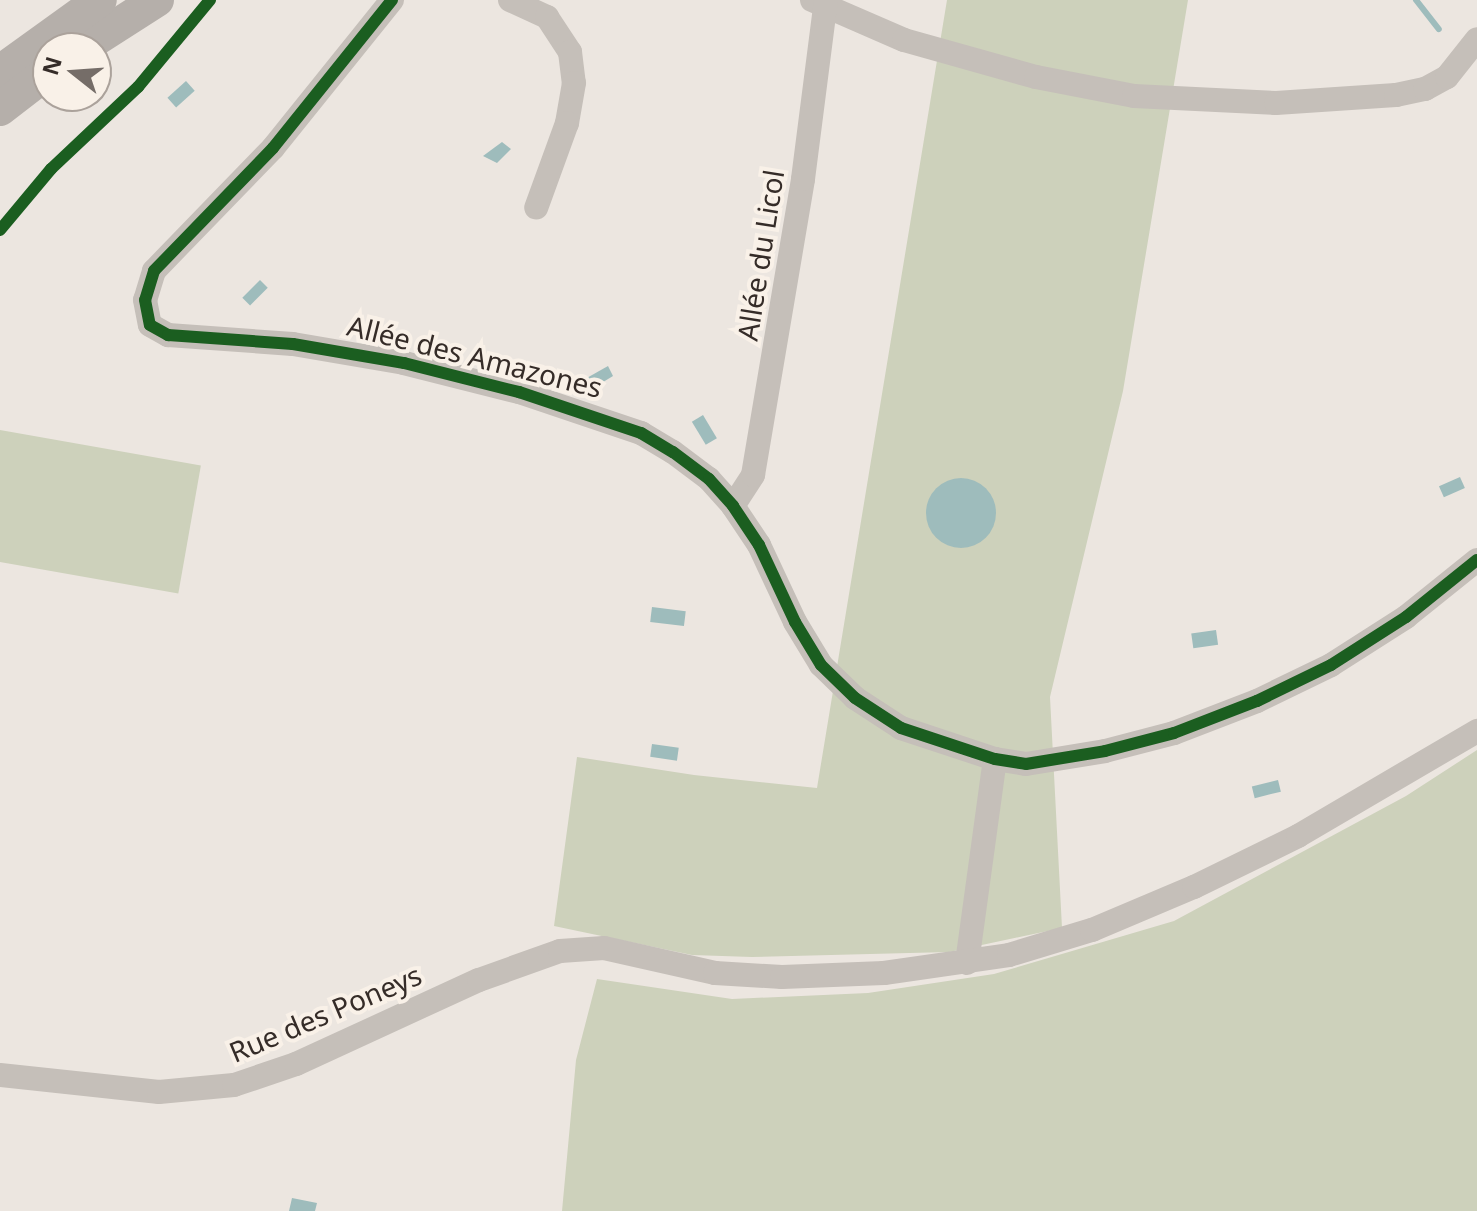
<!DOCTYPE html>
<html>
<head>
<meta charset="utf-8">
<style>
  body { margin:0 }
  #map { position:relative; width:1477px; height:1211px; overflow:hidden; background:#ece6e0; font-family:"Noto Sans",sans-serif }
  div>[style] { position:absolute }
  .green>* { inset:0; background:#cdd1bb; transform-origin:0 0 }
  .water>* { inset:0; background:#9ebcbc; transform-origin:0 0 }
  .round { border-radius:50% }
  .stream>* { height:6px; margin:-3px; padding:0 3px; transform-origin:3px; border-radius:3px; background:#9ebcbc }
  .street>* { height:24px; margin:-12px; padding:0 12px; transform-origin:12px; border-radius:12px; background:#c5bfb9 }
  .secondary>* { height:34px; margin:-17px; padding:0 17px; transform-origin:17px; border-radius:17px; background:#b5afaa }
  .cycleway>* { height:12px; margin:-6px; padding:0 6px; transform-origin:6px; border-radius:6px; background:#1b5e20 }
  span { translate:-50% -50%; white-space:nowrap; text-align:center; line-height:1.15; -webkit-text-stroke:8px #f9f1e8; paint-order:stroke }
  .street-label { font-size:28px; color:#352c28 }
  .north { position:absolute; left:32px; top:32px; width:80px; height:80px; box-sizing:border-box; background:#f9f1e8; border:2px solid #aba29b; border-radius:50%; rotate:287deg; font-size:22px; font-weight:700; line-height:32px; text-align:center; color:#352c28 }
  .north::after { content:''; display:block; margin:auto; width:28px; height:36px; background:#756d68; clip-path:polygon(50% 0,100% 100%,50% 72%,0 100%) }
</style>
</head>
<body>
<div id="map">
  <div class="green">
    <div style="clip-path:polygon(947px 0,1188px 0,1123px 391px,1050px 697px,1062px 928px,949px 952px,752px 957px,692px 955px,554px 926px,577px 757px,694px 775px,817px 788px)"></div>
    <div style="left:0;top:430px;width:204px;height:130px;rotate:10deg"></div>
    <div style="clip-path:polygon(1477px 750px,1477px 1211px,562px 1211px,576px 1060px,597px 979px,732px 999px,868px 993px,994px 974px,1174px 921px,1406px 796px)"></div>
  </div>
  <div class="water">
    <div style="left:186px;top:81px;width:13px;height:25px;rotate:48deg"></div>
    <div style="clip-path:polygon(502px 142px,511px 149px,497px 163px,483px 156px)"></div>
    <div style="left:260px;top:280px;width:11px;height:25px;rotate:45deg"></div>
    <div style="clip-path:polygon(608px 366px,613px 376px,595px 387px,588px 384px,585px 379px)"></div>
    <div style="left:703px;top:415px;width:27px;height:13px;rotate:59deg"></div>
    <div style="left:1460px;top:477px;width:12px;height:23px;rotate:66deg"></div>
    <div class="round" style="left:926px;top:478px;width:70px;height:70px"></div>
    <div style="left:652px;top:607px;width:34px;height:15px;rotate:7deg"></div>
    <div style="left:1216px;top:630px;width:15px;height:25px;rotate:82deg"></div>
    <div style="left:652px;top:744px;width:27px;height:13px;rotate:8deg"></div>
    <div style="left:1278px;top:780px;width:12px;height:27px;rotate:76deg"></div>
    <div style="clip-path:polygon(292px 1198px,317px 1203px,315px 1211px,289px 1211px)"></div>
  </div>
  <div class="stream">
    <div style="left:1416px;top:0;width:37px;rotate:52deg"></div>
  </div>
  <div class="street">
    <div style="left:392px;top:0;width:190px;rotate:128.8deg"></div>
    <div style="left:273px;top:148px;width:171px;rotate:134.1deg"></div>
    <div style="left:154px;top:271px;width:30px;rotate:107deg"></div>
    <div style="left:145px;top:300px;width:25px;rotate:79deg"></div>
    <div style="left:150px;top:325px;width:21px;rotate:29deg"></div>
    <div style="left:168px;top:335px;width:125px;rotate:4.1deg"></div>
    <div style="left:293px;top:344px;width:113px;rotate:9.7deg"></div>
    <div style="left:404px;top:363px;width:119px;rotate:14.2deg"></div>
    <div style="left:519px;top:392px;width:129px;rotate:18.6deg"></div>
    <div style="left:641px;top:433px;width:37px;rotate:31deg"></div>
    <div style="left:673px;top:452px;width:45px;rotate:36.9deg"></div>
    <div style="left:709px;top:479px;width:36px;rotate:48deg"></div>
    <div style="left:733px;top:506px;width:47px;rotate:56.3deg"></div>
    <div style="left:759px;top:545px;width:85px;rotate:64.9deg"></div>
    <div style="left:795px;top:622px;width:50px;rotate:58.8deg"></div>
    <div style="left:821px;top:665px;width:47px;rotate:44.1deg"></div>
    <div style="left:855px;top:698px;width:55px;rotate:33.1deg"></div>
    <div style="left:901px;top:728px;width:99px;rotate:18.3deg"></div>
    <div style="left:995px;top:759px;width:31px;rotate:9deg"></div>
    <div style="left:1026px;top:764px;width:80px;rotate:-9.3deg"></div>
    <div style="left:1105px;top:751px;width:71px;rotate:-14.6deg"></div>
    <div style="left:1174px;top:733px;width:89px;rotate:-21.1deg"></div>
    <div style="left:1257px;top:701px;width:82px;rotate:-25.9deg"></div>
    <div style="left:1331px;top:665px;width:89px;rotate:-32.6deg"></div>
    <div style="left:1406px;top:617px;width:91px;rotate:-38.8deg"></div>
    <div style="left:510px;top:0;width:41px;rotate:24.7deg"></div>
    <div style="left:547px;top:17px;width:42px;rotate:56.7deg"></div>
    <div style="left:570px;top:52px;width:31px;rotate:83deg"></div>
    <div style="left:574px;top:83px;width:41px;rotate:99.9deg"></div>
    <div style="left:567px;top:123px;width:90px;rotate:110deg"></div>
    <div style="left:812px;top:0;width:100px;rotate:23.5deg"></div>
    <div style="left:904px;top:40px;width:137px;rotate:15.7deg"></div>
    <div style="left:1036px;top:77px;width:100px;rotate:11deg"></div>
    <div style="left:1134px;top:96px;width:142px;rotate:2.8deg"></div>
    <div style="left:1276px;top:103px;width:120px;rotate:-3.8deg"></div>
    <div style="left:1396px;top:95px;width:30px;rotate:-12deg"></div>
    <div style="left:1425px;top:89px;width:25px;rotate:-29deg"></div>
    <div style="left:1447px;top:77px;width:48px;rotate:-51.7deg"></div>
    <div style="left:733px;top:506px;width:37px;rotate:-57deg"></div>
    <div style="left:753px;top:475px;width:300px;rotate:-80.4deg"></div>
    <div style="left:803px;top:179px;width:180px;rotate:-82.7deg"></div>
    <div style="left:967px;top:963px;width:206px;rotate:-82.2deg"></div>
    <div style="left:0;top:1075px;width:160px;rotate:6.1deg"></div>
    <div style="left:159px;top:1092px;width:75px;rotate:-5.3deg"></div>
    <div style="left:234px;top:1085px;width:65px;rotate:-18.7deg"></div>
    <div style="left:296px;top:1064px;width:201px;rotate:-24.7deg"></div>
    <div style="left:479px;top:980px;width:86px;rotate:-19.7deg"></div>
    <div style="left:560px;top:951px;width:44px;rotate:-3.9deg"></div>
    <div style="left:604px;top:948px;width:114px;rotate:12.7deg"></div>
    <div style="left:715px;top:973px;width:67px;rotate:3.4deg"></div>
    <div style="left:782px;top:977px;width:102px;rotate:-2.2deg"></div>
    <div style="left:884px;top:973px;width:126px;rotate:-8.2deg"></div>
    <div style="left:1009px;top:955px;width:87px;rotate:-16.8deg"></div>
    <div style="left:1092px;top:930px;width:111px;rotate:-22.9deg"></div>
    <div style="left:1194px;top:887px;width:116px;rotate:-26.1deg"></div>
    <div style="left:1298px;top:836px;width:208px;rotate:-30.4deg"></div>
  </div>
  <div class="secondary">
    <div style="left:82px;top:48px;width:89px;rotate:-32.6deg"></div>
    <div style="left:0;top:72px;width:123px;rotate:-35.8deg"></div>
    <div style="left:0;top:109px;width:61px;rotate:-37.6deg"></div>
  </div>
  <div class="cycleway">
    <div style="left:392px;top:0;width:190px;rotate:128.8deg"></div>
    <div style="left:273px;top:148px;width:171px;rotate:134.1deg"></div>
    <div style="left:154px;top:271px;width:30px;rotate:107deg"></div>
    <div style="left:145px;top:300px;width:25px;rotate:79deg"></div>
    <div style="left:150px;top:325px;width:21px;rotate:29deg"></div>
    <div style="left:168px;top:335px;width:125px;rotate:4.1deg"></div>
    <div style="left:293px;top:344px;width:113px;rotate:9.7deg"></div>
    <div style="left:404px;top:363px;width:119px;rotate:14.2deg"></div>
    <div style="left:519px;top:392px;width:129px;rotate:18.6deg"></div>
    <div style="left:641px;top:433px;width:37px;rotate:31deg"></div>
    <div style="left:673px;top:452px;width:45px;rotate:36.9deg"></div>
    <div style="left:709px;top:479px;width:36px;rotate:48deg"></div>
    <div style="left:733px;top:506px;width:47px;rotate:56.3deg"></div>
    <div style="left:759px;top:545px;width:85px;rotate:64.9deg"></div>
    <div style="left:795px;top:622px;width:50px;rotate:58.8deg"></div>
    <div style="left:821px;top:665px;width:47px;rotate:44.1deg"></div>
    <div style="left:855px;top:698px;width:55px;rotate:33.1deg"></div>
    <div style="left:901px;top:728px;width:99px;rotate:18.3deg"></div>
    <div style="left:995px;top:759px;width:31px;rotate:9deg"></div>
    <div style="left:1026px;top:764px;width:80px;rotate:-9.3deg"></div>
    <div style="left:1105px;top:751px;width:71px;rotate:-14.6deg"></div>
    <div style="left:1174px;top:733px;width:89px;rotate:-21.1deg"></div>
    <div style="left:1257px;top:701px;width:82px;rotate:-25.9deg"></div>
    <div style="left:1331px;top:665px;width:89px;rotate:-32.6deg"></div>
    <div style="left:1406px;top:617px;width:91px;rotate:-38.8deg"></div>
    <div style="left:0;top:230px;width:80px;rotate:-50.1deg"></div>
    <div style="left:51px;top:169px;width:120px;rotate:-43.3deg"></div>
    <div style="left:138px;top:87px;width:113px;rotate:-50.4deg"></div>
  </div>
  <div class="street-label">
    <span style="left:760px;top:255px;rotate:-81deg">Allée du Licol</span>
    <span style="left:475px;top:356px;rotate:14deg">Allée des Amazones</span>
    <span style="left:325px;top:1013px;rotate:-23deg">Rue des Poneys</span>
  </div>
  <div class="north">N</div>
</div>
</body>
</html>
